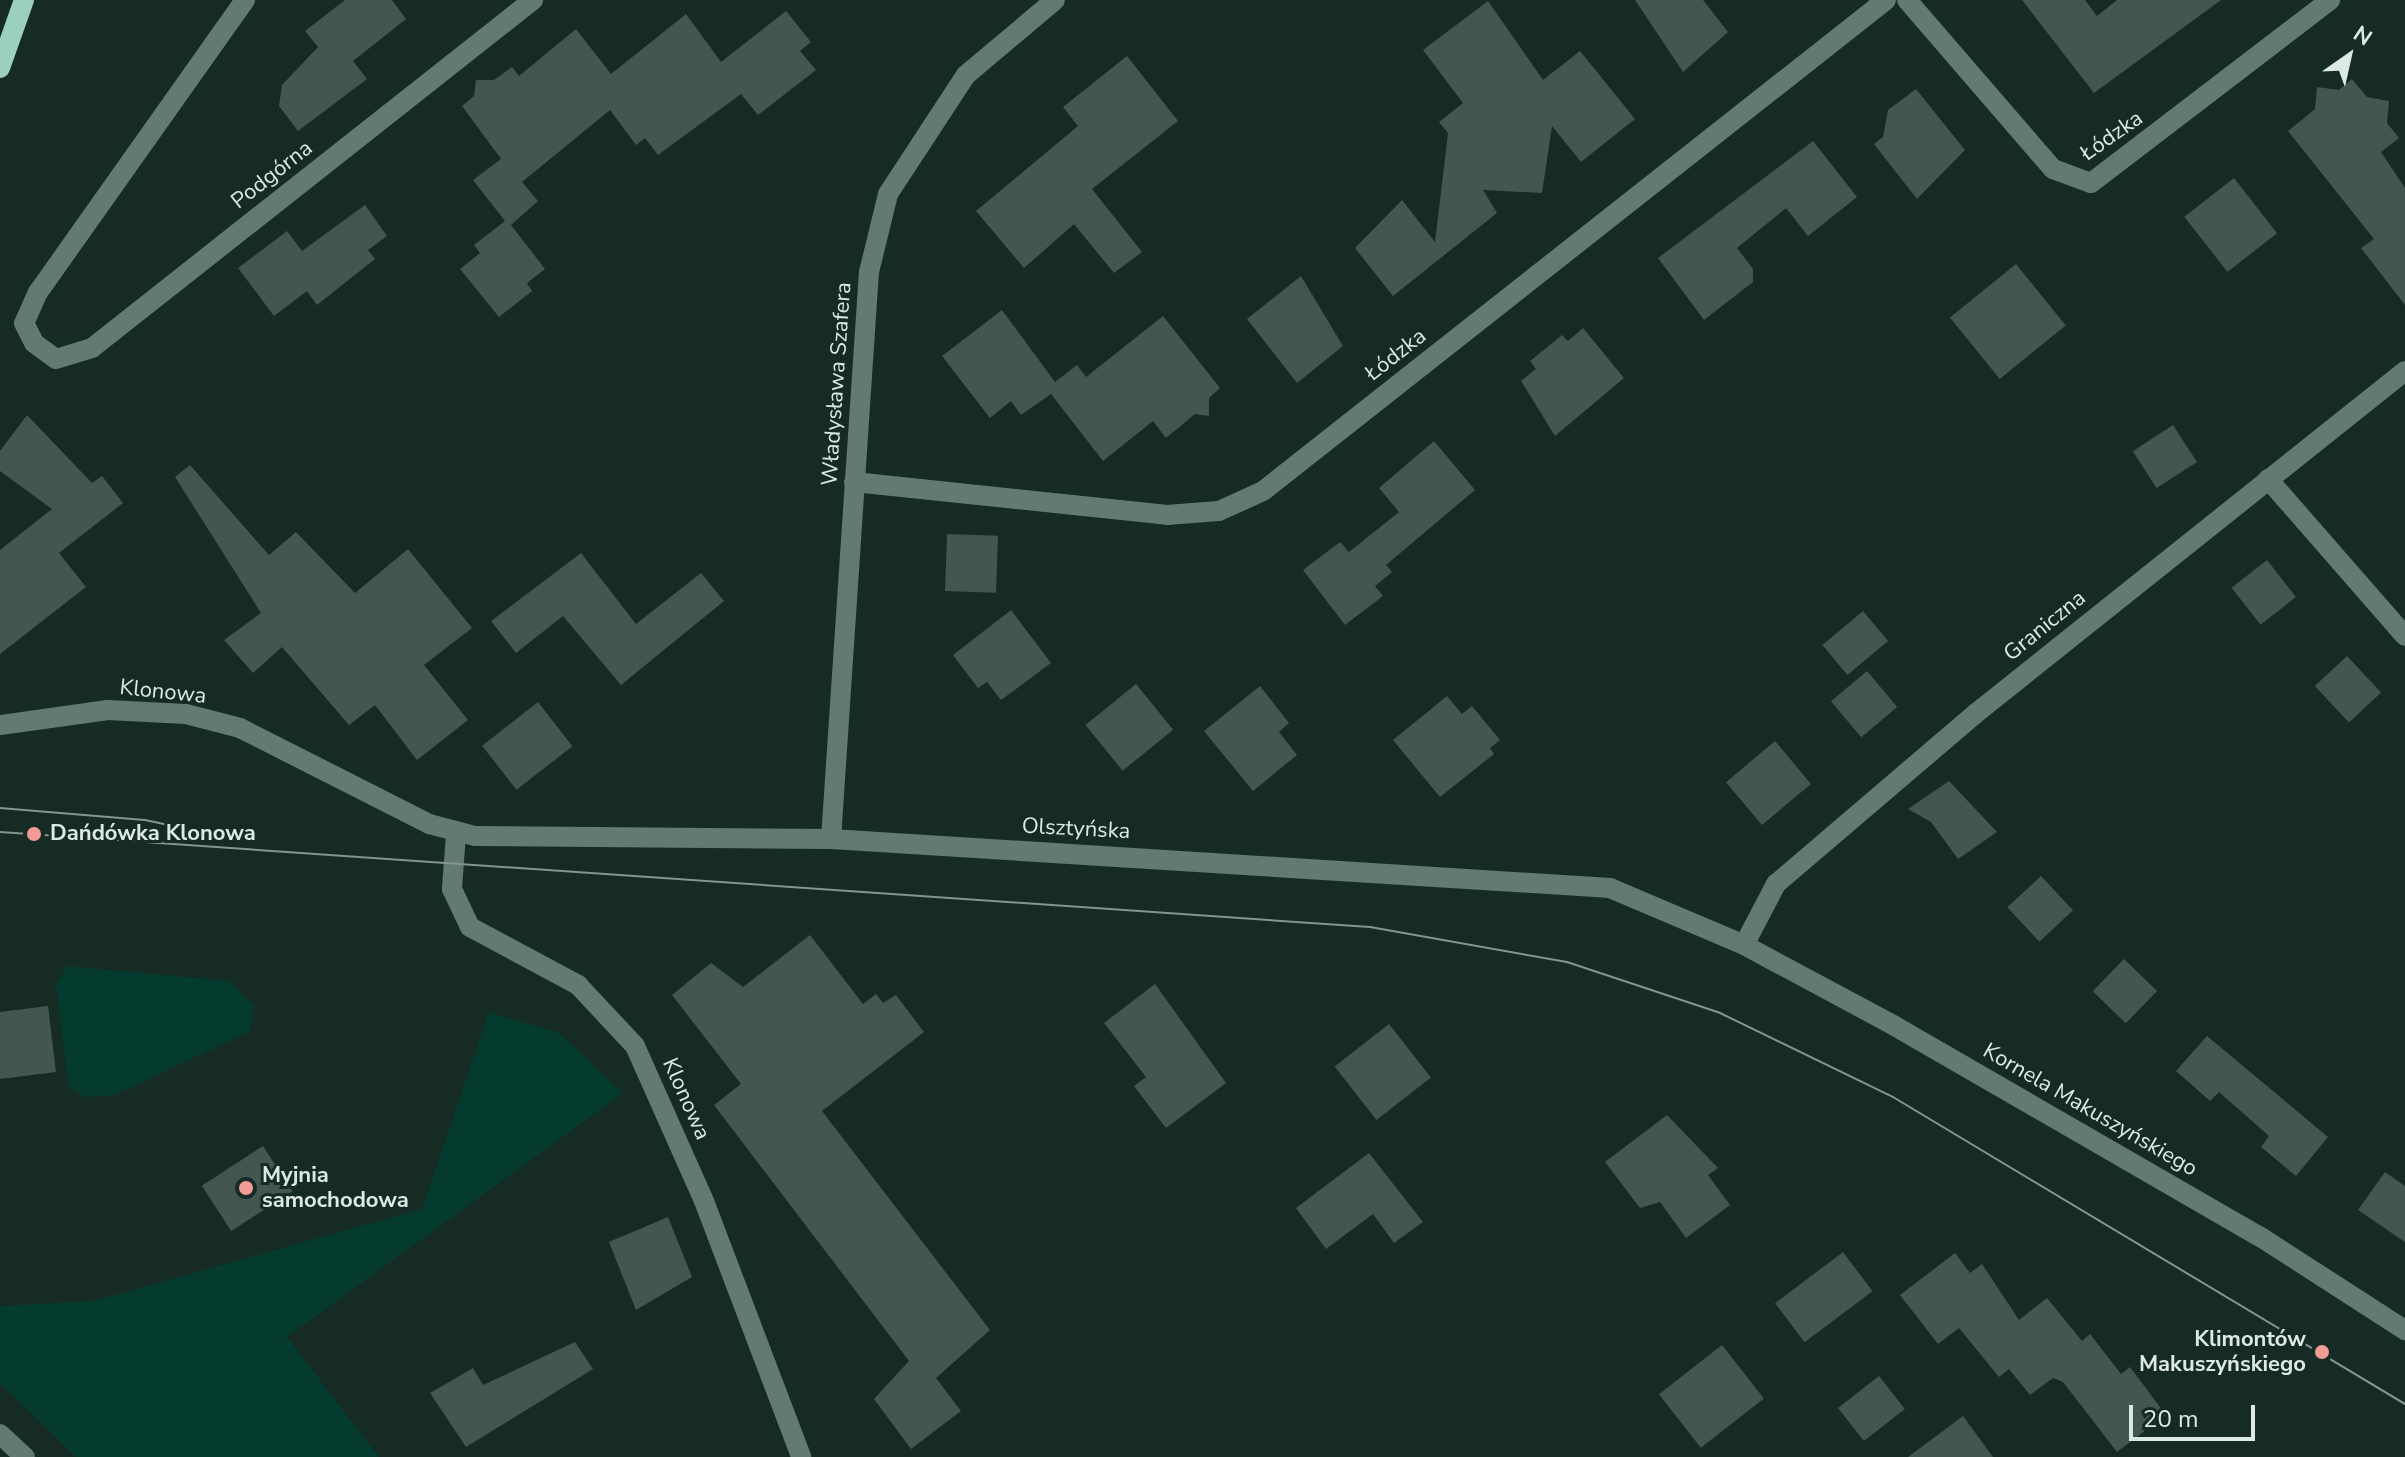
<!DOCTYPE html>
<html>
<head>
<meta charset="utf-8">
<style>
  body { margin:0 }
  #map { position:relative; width:2405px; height:1457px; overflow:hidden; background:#162b24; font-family:"Nunito Sans",sans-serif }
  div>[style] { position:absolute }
  .green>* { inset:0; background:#043b2e }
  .building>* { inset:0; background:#415750; transform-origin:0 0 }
  .minor>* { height:20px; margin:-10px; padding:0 10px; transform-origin:10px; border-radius:10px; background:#617a72 }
  .major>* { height:20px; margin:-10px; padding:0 10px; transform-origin:10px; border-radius:10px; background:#9bcfbe }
  .tram>* { height:2px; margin:-1px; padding:0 1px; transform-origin:1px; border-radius:1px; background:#859590 }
  .dots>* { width:22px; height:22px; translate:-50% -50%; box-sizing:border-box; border:4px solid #162b24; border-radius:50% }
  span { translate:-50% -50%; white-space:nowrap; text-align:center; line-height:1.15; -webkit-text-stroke:6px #162b24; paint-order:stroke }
  .street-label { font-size:22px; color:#dde9e5 }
  .poi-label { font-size:22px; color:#dde9e5; font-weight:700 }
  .left { translate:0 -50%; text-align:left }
  .right { translate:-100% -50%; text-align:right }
  .north { position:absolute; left:2309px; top:16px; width:80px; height:80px; -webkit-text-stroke:6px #162b24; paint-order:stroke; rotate:34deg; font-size:22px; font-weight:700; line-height:32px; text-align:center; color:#dde9e5 }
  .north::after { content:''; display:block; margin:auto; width:28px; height:36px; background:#dde9e5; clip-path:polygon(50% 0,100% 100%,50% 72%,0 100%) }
  .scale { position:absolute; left:2129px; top:1405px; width:126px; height:36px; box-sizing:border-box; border:4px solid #dde9e5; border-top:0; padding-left:10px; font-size:24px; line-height:28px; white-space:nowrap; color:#dde9e5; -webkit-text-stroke:6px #162b24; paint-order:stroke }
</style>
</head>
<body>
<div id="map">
  <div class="green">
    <div style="clip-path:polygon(67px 966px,229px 981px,254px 1005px,250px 1031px,115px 1095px,84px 1097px,69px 1086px,65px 1060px,56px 984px)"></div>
    <div style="clip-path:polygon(489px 1012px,559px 1033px,623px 1093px,287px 1337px,379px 1457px,76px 1457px,0 1383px,0 1306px,94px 1301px,422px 1209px)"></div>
  </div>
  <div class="building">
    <div style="clip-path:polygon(345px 0,392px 0,406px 19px,353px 61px,367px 79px,298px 131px,279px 106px,282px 85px,318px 47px,305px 31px)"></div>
    <div style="clip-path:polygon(1635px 0,1703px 0,1728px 32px,1683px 72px)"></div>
    <div style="clip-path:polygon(2022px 0,2085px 0,2097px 16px,2117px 0,2221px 0,2094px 93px)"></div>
    <div style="clip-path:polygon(1488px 1px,1543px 80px,1580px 51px,1635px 119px,1581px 162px,1552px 126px,1542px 193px,1483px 190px,1497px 213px,1393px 296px,1355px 248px,1402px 200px,1435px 242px,1448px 133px,1439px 122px,1463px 103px,1423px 50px)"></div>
    <div style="clip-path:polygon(786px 11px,811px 42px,800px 51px,816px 70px,758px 115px,741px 94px,658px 155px,645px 138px,636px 145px,610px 110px,522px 182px,538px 201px,511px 225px,545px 269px,527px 283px,532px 291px,499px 317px,460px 269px,480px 253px,474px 245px,505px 221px,473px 180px,501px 159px,462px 106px,474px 96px,476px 80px,494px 80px,512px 67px,519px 76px,576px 29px,611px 74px,686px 14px,721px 62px)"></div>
    <div style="clip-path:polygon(1127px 56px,1178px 121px,1092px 189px,1142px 252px,1114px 273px,1074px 224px,1024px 268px,976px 211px,1078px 126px,1063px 107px)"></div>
    <div style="clip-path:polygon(2352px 79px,2367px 97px,2389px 101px,2387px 123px,2399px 138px,2381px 152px,2405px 188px,2405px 305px,2361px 248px,2374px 239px,2288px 131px,2315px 109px,2317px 87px,2339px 90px)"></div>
    <div style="clip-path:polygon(1916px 89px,1965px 150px,1917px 199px,1874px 144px,1883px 137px,1888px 110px)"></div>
    <div style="clip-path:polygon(1813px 141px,1857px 197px,1808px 236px,1786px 208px,1737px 248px,1753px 269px,1753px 282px,1704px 320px,1658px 258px)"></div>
    <div style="left:2234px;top:178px;width:70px;height:63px;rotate:52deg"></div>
    <div style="clip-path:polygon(365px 205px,387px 236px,368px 250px,375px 259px,317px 305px,307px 291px,274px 316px,238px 268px,287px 231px,302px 251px)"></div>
    <div style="left:2016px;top:264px;width:79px;height:85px;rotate:51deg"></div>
    <div style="clip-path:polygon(1301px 276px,1343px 346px,1297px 383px,1247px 319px)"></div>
    <div style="clip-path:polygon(1002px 310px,1055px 382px,1077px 365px,1086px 377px,1163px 316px,1220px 388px,1209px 398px,1209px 416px,1195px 414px,1166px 438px,1153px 421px,1103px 461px,1051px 394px,1021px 415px,1011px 401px,990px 418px,942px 356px)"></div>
    <div style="clip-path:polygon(1583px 328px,1624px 378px,1555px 436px,1521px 381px,1536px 369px,1530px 361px,1562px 335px,1568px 341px)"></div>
    <div style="clip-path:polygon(27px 415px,92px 483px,102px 476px,123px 503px,59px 553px,86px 587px,0 654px,0 550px,52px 509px,0 471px,0 451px)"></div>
    <div style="left:2173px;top:425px;width:44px;height:48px;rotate:57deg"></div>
    <div style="clip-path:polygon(1434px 441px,1475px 490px,1386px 565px,1392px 572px,1375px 586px,1383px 596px,1345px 625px,1303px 570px,1340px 542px,1349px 552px,1399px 512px,1379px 488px)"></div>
    <div style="clip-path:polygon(190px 465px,269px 555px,296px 532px,355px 593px,408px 549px,472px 628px,424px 665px,468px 720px,417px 760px,375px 705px,349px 725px,282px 647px,253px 673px,224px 640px,261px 613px,175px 477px)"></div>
    <div style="left:947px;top:534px;width:51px;height:57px;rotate:2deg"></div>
    <div style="clip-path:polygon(581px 553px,636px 624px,701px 573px,724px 601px,621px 685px,563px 616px,516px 653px,491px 621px)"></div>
    <div style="left:2267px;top:560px;width:47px;height:45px;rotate:52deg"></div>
    <div style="clip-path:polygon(1011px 610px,1051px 663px,1001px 700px,987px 682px,978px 688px,953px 655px)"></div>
    <div style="left:1863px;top:611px;width:39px;height:53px;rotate:50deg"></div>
    <div style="left:2347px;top:656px;width:50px;height:44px;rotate:47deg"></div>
    <div style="left:1867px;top:671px;width:47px;height:47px;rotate:50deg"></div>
    <div style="left:1136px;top:684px;width:59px;height:65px;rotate:51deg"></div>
    <div style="clip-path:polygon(1260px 686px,1289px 723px,1279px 732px,1297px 755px,1253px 791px,1204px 731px)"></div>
    <div style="clip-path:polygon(1447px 696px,1462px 714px,1472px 706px,1500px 740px,1490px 748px,1494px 754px,1440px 797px,1393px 740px)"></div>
    <div style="left:538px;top:702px;width:56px;height:71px;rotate:52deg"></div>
    <div style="left:1775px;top:741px;width:56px;height:64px;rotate:50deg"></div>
    <div style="clip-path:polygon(1949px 781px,1997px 832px,1958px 859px,1931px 822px,1908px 809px)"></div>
    <div style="left:2041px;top:876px;width:47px;height:46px;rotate:47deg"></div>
    <div style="clip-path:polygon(810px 935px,863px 1004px,876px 994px,883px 1003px,896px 995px,924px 1032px,822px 1111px,990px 1330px,936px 1378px,961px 1411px,911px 1449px,874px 1399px,909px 1361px,714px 1105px,741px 1084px,672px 995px,711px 963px,743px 987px)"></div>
    <div style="left:2124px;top:959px;width:46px;height:45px;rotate:44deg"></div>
    <div style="clip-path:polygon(1155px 984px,1226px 1083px,1166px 1128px,1134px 1086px,1146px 1077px,1104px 1023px)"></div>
    <div style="clip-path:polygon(48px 1006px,56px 1072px,0 1079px,0 1012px)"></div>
    <div style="left:1389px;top:1024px;width:68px;height:69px;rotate:52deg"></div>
    <div style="clip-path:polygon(2207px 1036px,2328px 1137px,2296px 1176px,2261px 1147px,2269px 1136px,2219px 1092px,2210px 1101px,2176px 1071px)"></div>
    <div style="clip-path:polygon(1667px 1115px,1718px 1168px,1708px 1175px,1730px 1205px,1686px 1238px,1660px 1202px,1640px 1208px,1605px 1162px)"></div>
    <div style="left:263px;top:1146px;width:54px;height:73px;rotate:57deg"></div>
    <div style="clip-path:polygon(1369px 1153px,1423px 1222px,1394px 1243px,1373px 1214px,1326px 1249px,1296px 1208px)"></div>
    <div style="clip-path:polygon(2385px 1172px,2405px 1186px,2405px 1242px,2358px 1210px)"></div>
    <div style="clip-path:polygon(668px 1217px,692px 1277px,636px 1310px,609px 1242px)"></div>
    <div style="left:1843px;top:1252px;width:49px;height:85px;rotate:53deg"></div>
    <div style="clip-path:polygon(1955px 1253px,1970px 1273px,1982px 1264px,2019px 1320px,2047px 1298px,2082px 1341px,2090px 1334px,2121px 1374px,2130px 1367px,2166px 1415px,2117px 1452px,2063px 1382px,2053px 1378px,2030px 1395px,2009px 1369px,1999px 1377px,1959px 1328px,1938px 1344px,1900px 1295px)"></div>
    <div style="clip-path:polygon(575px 1342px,593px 1369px,466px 1447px,430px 1393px,473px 1368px,483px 1385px)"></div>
    <div style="left:1722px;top:1345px;width:68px;height:80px;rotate:52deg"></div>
    <div style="left:1879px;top:1376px;width:42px;height:52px;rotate:52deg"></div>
    <div style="clip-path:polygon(1963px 1416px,1993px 1457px,1908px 1457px)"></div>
  </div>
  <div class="minor">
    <div style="left:245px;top:0;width:358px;rotate:125.3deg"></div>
    <div style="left:38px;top:292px;width:34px;rotate:114deg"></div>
    <div style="left:24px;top:323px;width:22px;rotate:63deg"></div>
    <div style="left:34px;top:343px;width:27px;rotate:36deg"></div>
    <div style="left:56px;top:359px;width:38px;rotate:-17deg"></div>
    <div style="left:92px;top:348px;width:562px;rotate:-38.28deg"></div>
    <div style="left:1907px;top:0;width:223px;rotate:49.2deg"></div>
    <div style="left:2053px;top:169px;width:40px;rotate:20.2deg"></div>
    <div style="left:2091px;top:183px;width:301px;rotate:-37.4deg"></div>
    <div style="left:2268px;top:479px;width:208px;rotate:48.9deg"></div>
    <div style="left:854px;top:482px;width:315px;rotate:6deg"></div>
    <div style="left:1167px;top:515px;width:52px;rotate:-4.4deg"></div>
    <div style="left:1219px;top:511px;width:48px;rotate:-24.4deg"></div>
    <div style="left:1263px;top:491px;width:793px;rotate:-38.24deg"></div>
    <div style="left:0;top:725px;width:109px;rotate:-7.9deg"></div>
    <div style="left:108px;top:710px;width:78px;rotate:2.9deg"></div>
    <div style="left:186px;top:714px;width:56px;rotate:14.5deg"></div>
    <div style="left:240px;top:728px;width:212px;rotate:26.9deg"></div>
    <div style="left:429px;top:824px;width:48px;rotate:14.6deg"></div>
    <div style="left:475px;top:836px;width:356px;rotate:0.5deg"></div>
    <div style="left:831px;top:839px;width:781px;rotate:3.6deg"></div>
    <div style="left:1610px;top:888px;width:146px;rotate:23deg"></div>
    <div style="left:1744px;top:945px;width:169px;rotate:28.2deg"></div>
    <div style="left:1893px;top:1025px;width:422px;rotate:30deg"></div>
    <div style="left:2259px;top:1236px;width:174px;rotate:32.8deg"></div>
    <div style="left:456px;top:834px;width:55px;rotate:94.2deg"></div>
    <div style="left:452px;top:889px;width:42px;rotate:64.7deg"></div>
    <div style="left:470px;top:927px;width:123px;rotate:28.2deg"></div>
    <div style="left:578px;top:985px;width:83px;rotate:46.9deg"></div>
    <div style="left:635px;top:1046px;width:170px;rotate:66deg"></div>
    <div style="left:704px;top:1201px;width:274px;rotate:69.2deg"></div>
    <div style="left:831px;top:839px;width:568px;rotate:-86.17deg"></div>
    <div style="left:869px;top:272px;width:80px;rotate:-76.3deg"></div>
    <div style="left:888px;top:194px;width:142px;rotate:-56.8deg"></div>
    <div style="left:966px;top:75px;width:116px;rotate:-40.1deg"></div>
    <div style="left:1744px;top:945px;width:69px;rotate:-62.3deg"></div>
    <div style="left:1776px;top:884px;width:262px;rotate:-40.5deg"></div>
    <div style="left:1975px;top:714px;width:550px;rotate:-38.58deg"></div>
    <div style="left:0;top:1434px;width:34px;rotate:43deg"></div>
  </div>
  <div class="major">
    <div style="left:0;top:68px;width:72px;rotate:-70.6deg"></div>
  </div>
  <div class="tram">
    <div style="left:0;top:808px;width:145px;rotate:4.7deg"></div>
    <div style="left:145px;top:820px;width:87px;rotate:12deg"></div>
    <div style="left:0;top:832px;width:1373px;rotate:3.97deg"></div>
    <div style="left:1370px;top:927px;width:200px;rotate:10.1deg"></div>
    <div style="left:1567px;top:962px;width:161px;rotate:18.4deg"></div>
    <div style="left:1720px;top:1013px;width:192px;rotate:25.9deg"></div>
    <div style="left:1893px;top:1097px;width:597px;rotate:30.95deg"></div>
  </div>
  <div class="dots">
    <div style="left:34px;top:834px;background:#f59b97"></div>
    <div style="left:246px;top:1188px;background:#f59b97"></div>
    <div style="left:2322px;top:1352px;background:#f59b97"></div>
  </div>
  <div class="street-label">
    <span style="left:2112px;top:136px;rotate:-35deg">Łódzka</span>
    <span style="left:272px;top:175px;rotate:-38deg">Podgórna</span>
    <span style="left:1396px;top:355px;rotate:-38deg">Łódzka</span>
    <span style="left:837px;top:384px;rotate:-86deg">Władysława Szafera</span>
    <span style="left:2045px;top:626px;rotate:-39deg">Graniczna</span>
    <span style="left:163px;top:692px;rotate:6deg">Klonowa</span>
    <span style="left:1076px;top:829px;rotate:3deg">Olsztyńska</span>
    <span style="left:686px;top:1099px;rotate:66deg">Klonowa</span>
    <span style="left:2090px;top:1110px;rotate:30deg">Kornela Makuszyńskiego</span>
  </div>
  <div class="poi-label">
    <span class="left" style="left:50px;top:834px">Dańdówka Klonowa</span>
    <span class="left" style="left:262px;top:1188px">Myjnia<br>samochodowa</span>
    <span class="right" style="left:2306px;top:1352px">Klimontów<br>Makuszyńskiego</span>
  </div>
  <div class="north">N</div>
  <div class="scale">20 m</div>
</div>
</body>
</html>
